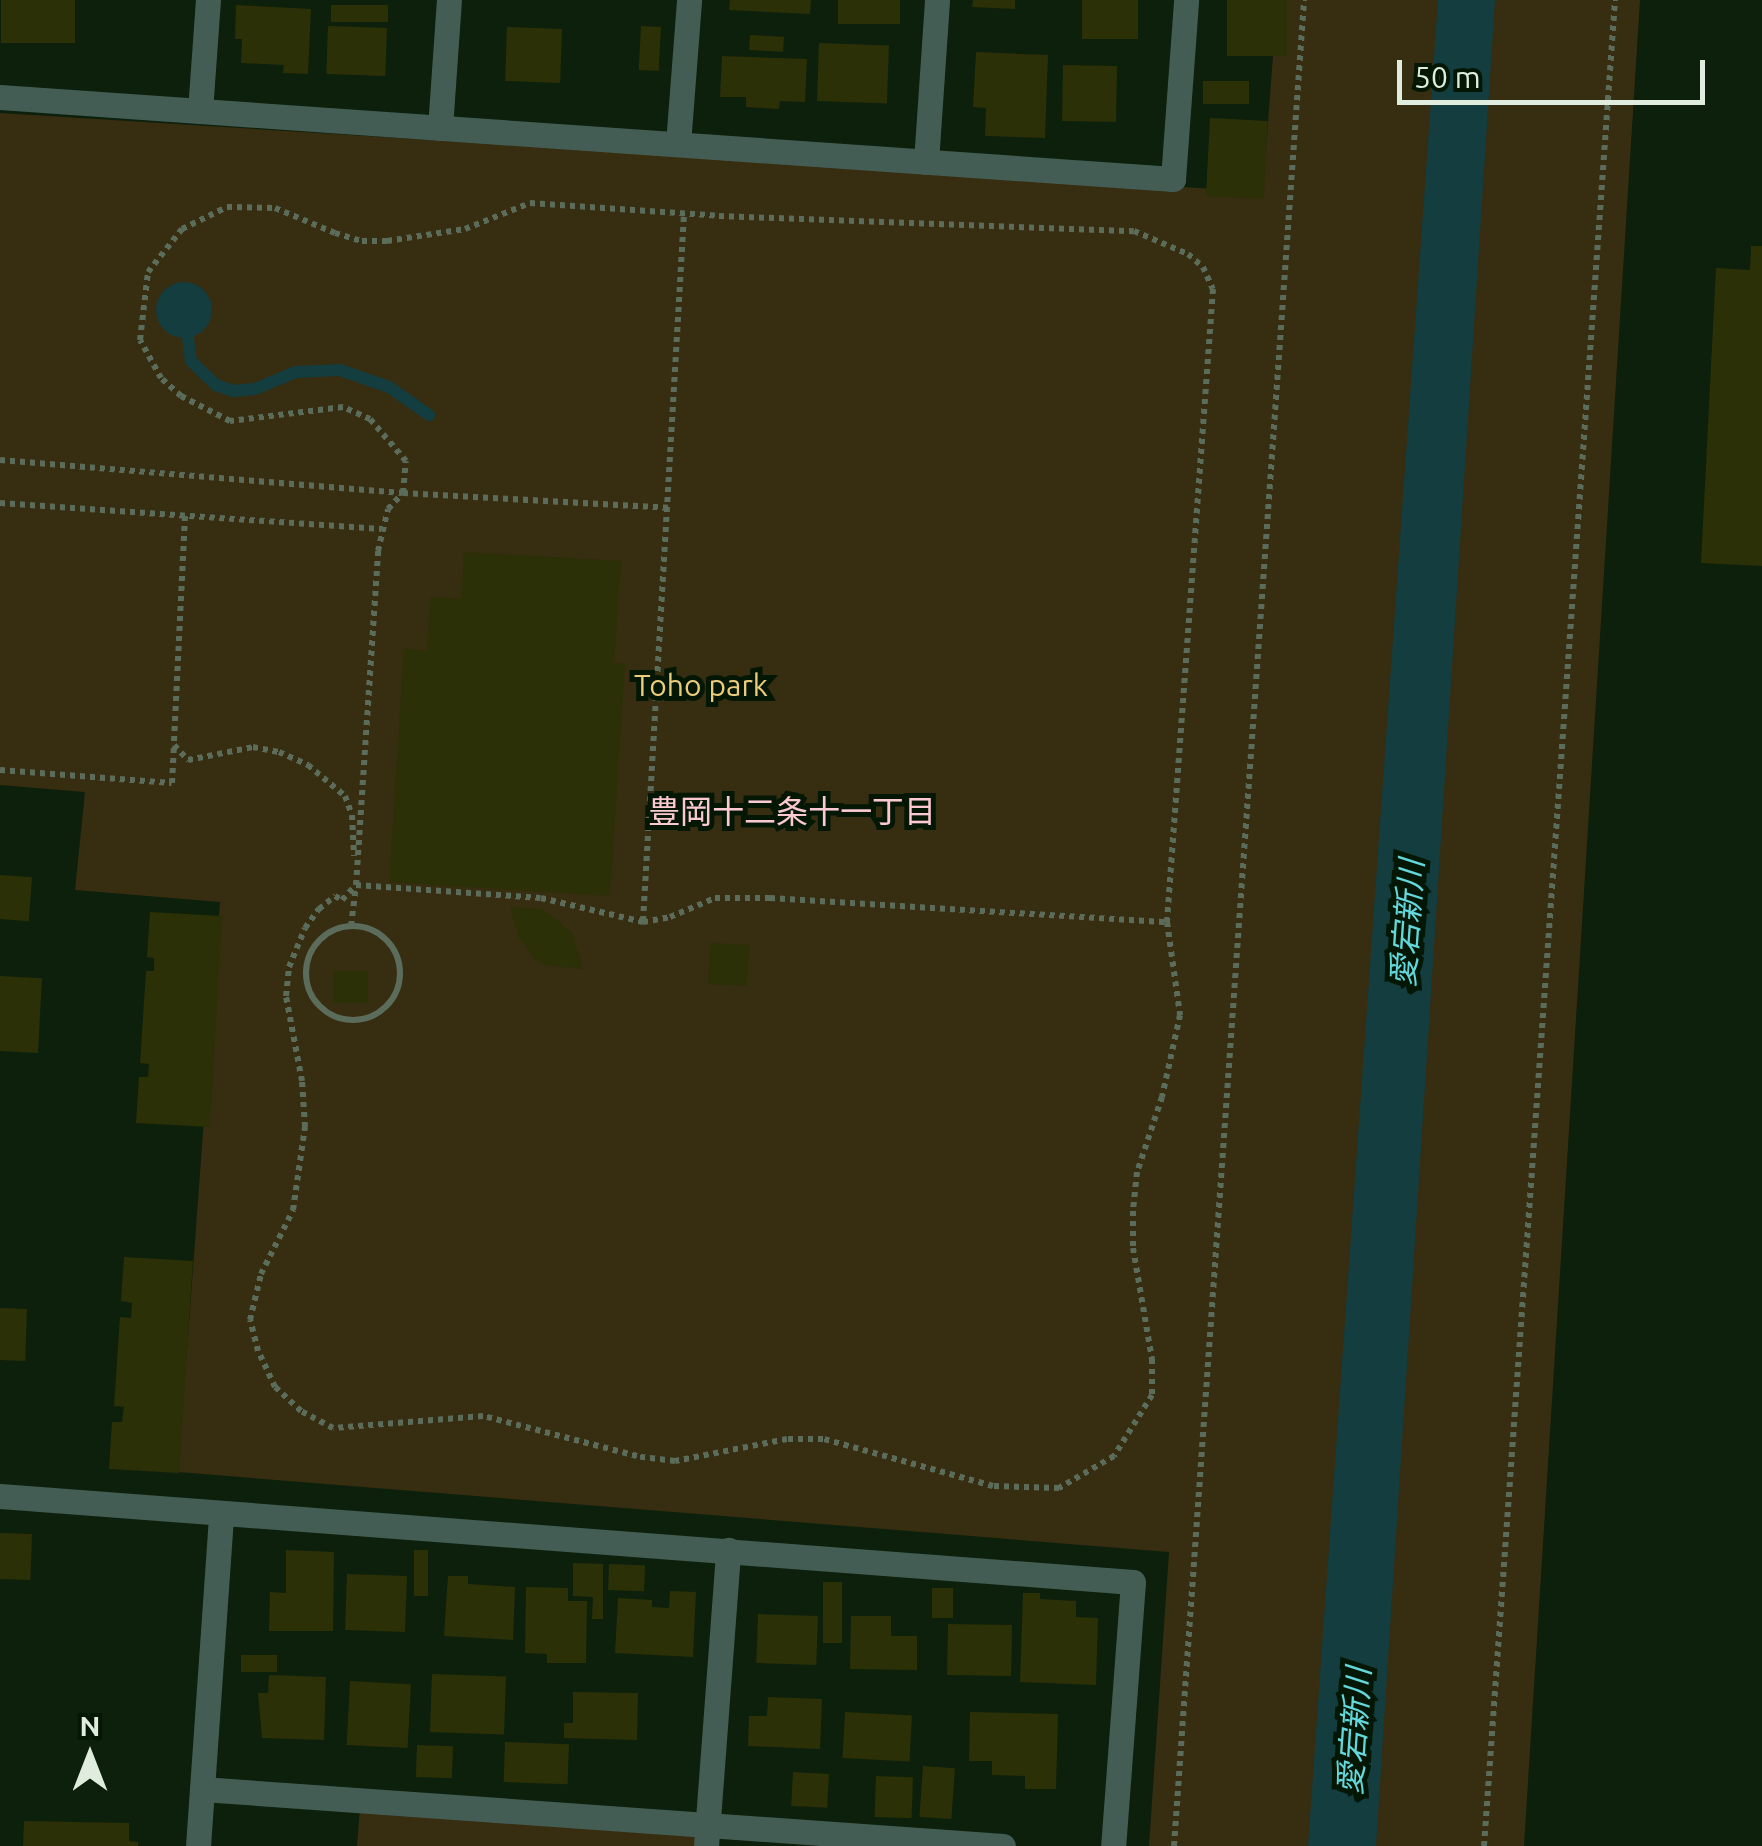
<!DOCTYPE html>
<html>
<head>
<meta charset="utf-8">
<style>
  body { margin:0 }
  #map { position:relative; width:1762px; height:1846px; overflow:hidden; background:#0d200c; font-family:Ubuntu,"Noto Sans JP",sans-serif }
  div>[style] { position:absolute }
  .green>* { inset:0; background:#372d11 }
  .water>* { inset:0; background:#143d3f }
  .round { border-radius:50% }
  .stream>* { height:12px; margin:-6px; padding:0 6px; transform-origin:6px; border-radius:6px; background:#143d3f }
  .building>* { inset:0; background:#2b3007; transform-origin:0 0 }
  .path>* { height:6px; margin-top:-3px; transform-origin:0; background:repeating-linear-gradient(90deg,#5c6c5b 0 5px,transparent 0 10px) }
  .path>.ring { margin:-3px; padding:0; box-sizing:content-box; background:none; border:6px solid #5c6c5b; border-radius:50% }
  .minor>* { height:25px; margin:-12.5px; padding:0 12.5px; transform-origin:12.5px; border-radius:12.5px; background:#445d54 }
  span { translate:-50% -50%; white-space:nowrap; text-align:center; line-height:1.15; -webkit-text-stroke:10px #041705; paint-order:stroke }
  .park-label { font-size:30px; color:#eccd7d }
  .neighbourhood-label { font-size:32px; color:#fcc8d2 }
  .water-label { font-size:32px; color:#63d8dc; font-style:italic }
  .north { position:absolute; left:40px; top:1706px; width:100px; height:100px; -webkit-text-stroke:8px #041705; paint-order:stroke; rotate:0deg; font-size:28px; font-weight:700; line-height:40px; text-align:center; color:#dfecde }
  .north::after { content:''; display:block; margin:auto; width:35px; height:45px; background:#dfecde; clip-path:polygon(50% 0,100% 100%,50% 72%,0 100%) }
  .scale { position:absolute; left:1397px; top:60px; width:308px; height:45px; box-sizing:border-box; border:5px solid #dfecde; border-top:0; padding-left:12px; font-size:30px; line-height:35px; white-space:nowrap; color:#dfecde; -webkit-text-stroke:8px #041705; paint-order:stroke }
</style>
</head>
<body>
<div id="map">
  <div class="green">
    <div style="clip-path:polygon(1277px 0,1640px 0,1524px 1846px,1149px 1846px,1169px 1552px,178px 1472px,220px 902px,75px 890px,85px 792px,0 785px,0 113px,1263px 192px)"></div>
    <div style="clip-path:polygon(360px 1807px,696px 1829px,695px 1846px,357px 1846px)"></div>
  </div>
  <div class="water">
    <div style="clip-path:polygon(1438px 0,1495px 0,1376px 1846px,1308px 1846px)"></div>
    <div class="round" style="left:156px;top:282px;width:56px;height:56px"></div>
  </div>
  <div class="stream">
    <div style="left:188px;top:338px;width:23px;rotate:83deg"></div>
    <div style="left:191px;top:361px;width:35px;rotate:44deg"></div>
    <div style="left:216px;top:385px;width:18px;rotate:19deg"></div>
    <div style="left:233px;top:391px;width:22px;rotate:-5deg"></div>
    <div style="left:255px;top:389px;width:44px;rotate:-22.5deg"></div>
    <div style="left:296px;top:372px;width:44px;rotate:-2.6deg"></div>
    <div style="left:340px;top:370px;width:52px;rotate:19.1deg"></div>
    <div style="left:389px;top:387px;width:49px;rotate:35deg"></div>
  </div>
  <div class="building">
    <div style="left:1px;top:0;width:74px;height:43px"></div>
    <div style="clip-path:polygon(730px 0,811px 0,810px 14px,729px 10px)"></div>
    <div style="left:838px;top:0;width:62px;height:24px"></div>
    <div style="clip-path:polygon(973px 0,1015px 0,1015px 9px,972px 7px)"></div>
    <div style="left:1082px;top:0;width:56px;height:39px"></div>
    <div style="left:1227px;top:0;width:60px;height:56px"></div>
    <div style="clip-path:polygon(236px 5px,311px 9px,308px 74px,283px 73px,284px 65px,241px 63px,242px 39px,235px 39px)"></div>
    <div style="left:331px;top:5px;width:57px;height:17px"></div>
    <div style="left:328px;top:26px;width:59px;height:48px;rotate:2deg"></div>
    <div style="left:641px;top:26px;width:20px;height:44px;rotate:3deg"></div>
    <div style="left:507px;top:27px;width:55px;height:54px;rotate:2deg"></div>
    <div style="left:750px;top:35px;width:34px;height:15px;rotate:3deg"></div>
    <div style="left:819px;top:43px;width:70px;height:58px;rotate:2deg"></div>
    <div style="clip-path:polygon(976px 52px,1048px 55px,1045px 138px,985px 136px,986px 108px,973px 107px)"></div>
    <div style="clip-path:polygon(722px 56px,807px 59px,805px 102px,780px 101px,779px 109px,746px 107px,746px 97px,720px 97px)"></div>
    <div style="left:1063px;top:65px;width:54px;height:56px;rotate:1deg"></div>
    <div style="left:1203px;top:81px;width:46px;height:23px"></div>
    <div style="left:1210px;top:118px;width:58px;height:78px;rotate:3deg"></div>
    <div style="clip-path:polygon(1751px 246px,1762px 246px,1762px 566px,1701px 563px,1716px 268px,1750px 270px)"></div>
    <div style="clip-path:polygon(464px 552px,621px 561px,614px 663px,625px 664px,610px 896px,389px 882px,404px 649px,427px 651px,430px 597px,461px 599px)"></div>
    <div style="left:0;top:875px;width:32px;height:44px;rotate:4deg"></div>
    <div style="clip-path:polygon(510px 907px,541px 909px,556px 919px,573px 934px,583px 969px,544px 965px,535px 959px,519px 938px)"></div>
    <div style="clip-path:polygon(150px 912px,222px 916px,210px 1127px,136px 1123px,139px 1077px,148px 1077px,149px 1064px,140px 1063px,146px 971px,154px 971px,154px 958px,147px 957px)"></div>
    <div style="left:710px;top:943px;width:39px;height:41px;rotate:3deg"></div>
    <div style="left:333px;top:971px;width:35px;height:32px"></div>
    <div style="left:0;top:976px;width:42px;height:75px;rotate:3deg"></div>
    <div style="clip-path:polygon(124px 1257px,193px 1261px,179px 1473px,109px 1469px,112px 1422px,122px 1422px,124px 1407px,114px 1406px,120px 1317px,131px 1318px,132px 1303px,121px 1301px)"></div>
    <div style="left:0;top:1308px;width:27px;height:52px;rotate:2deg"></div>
    <div style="left:0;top:1533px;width:32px;height:46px;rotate:2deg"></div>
    <div style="clip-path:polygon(286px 1550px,334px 1552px,333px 1631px,269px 1631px,270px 1592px,286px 1593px)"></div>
    <div style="left:414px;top:1550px;width:14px;height:46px"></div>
    <div style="clip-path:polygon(573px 1563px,603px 1564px,603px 1619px,592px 1619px,593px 1597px,573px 1596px)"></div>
    <div style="left:609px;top:1564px;width:36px;height:26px;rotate:2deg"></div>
    <div style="left:347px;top:1574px;width:60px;height:56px;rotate:2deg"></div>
    <div style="clip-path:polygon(448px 1576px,468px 1576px,468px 1584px,515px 1587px,513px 1640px,444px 1636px)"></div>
    <div style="left:823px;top:1582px;width:19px;height:61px"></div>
    <div style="clip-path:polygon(526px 1587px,568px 1588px,568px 1601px,587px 1601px,586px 1663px,547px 1663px,547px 1654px,525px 1653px)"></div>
    <div style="left:932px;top:1588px;width:21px;height:30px"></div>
    <div style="clip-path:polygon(670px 1591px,696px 1592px,693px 1657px,615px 1653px,618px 1598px,652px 1600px,652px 1607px,669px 1608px)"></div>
    <div style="clip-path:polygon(1023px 1593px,1040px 1593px,1040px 1599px,1076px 1601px,1076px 1617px,1098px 1618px,1096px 1685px,1020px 1682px)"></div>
    <div style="left:758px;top:1614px;width:60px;height:49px;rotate:2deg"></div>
    <div style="clip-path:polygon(851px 1616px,891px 1616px,891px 1636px,917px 1636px,917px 1670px,850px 1669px)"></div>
    <div style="left:948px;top:1624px;width:64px;height:51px;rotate:1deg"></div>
    <div style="left:241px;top:1655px;width:36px;height:17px"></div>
    <div style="left:432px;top:1674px;width:74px;height:58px;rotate:2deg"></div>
    <div style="clip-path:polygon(269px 1675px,326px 1677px,324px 1740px,262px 1738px,258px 1693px,268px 1693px)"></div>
    <div style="left:350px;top:1681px;width:61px;height:64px;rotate:3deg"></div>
    <div style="clip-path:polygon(573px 1692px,638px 1693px,637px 1740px,564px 1738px,564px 1723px,573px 1723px)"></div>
    <div style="clip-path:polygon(768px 1697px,822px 1699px,820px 1749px,748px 1746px,749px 1716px,767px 1716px)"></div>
    <div style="left:845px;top:1712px;width:67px;height:46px;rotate:3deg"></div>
    <div style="clip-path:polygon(970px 1712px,1058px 1714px,1056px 1789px,1025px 1789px,1025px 1776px,992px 1775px,992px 1761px,969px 1761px)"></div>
    <div style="left:505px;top:1742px;width:64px;height:40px;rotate:2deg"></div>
    <div style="left:417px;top:1745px;width:36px;height:32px;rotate:2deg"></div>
    <div style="left:923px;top:1766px;width:32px;height:51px;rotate:4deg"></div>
    <div style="left:793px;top:1772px;width:36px;height:34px;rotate:3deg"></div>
    <div style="left:876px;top:1776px;width:37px;height:41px;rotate:2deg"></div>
    <div style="clip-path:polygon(24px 1821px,129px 1823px,129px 1841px,138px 1842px,138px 1846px,23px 1846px)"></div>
  </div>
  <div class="path">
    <div style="left:530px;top:203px;width:189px;rotate:3.9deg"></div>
    <div style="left:719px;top:216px;width:415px;rotate:2.1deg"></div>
    <div style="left:1134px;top:231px;width:59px;rotate:23.1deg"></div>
    <div style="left:1188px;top:254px;width:20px;rotate:41deg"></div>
    <div style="left:1203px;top:267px;width:24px;rotate:66deg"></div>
    <div style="left:1213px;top:289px;width:635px;rotate:94.16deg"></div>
    <div style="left:1167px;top:922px;width:94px;rotate:82deg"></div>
    <div style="left:1180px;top:1015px;width:84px;rotate:102.4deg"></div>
    <div style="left:1162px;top:1097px;width:79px;rotate:108.4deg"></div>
    <div style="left:1137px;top:1172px;width:39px;rotate:96deg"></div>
    <div style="left:1133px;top:1211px;width:37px;rotate:90deg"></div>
    <div style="left:1133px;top:1248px;width:113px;rotate:80.3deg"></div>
    <div style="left:1152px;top:1359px;width:36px;rotate:90deg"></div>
    <div style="left:1152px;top:1395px;width:72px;rotate:121.9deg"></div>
    <div style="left:1114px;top:1456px;width:64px;rotate:149.8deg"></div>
    <div style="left:1059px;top:1488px;width:66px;rotate:-178.3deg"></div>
    <div style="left:993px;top:1486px;width:176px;rotate:-164.5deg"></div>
    <div style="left:823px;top:1439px;width:36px;rotate:180deg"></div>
    <div style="left:787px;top:1439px;width:114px;rotate:168.9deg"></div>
    <div style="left:675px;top:1461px;width:38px;rotate:-173deg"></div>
    <div style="left:637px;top:1456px;width:159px;rotate:-165.4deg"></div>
    <div style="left:483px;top:1416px;width:150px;rotate:175.4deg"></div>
    <div style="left:333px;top:1428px;width:36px;rotate:-152deg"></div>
    <div style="left:301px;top:1411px;width:35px;rotate:-137deg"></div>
    <div style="left:275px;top:1387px;width:40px;rotate:-115deg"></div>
    <div style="left:258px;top:1351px;width:32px;rotate:-104deg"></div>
    <div style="left:250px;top:1320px;width:47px;rotate:-76.6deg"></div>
    <div style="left:261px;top:1274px;width:72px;rotate:-63.4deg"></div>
    <div style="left:293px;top:1210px;width:84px;rotate:-81.8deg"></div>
    <div style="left:305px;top:1127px;width:46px;rotate:-93.7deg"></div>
    <div style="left:302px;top:1081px;width:86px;rotate:-100.7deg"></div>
    <div style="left:286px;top:996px;width:29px;rotate:-84deg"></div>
    <div style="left:289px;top:967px;width:42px;rotate:-67.7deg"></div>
    <div style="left:305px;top:928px;width:24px;rotate:-54deg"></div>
    <div style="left:319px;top:909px;width:21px;rotate:-39deg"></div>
    <div style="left:335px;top:896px;width:8px;rotate:30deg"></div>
    <div style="left:342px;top:900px;width:21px;rotate:-47deg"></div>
    <div style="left:356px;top:885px;width:335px;rotate:-86.2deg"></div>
    <div style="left:378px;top:551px;width:43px;rotate:-76.6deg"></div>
    <div style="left:388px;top:509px;width:22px;rotate:-47deg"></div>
    <div style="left:403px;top:493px;width:32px;rotate:-85deg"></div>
    <div style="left:406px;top:461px;width:55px;rotate:-130.6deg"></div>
    <div style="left:370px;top:419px;width:30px;rotate:-156deg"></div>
    <div style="left:343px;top:407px;width:114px;rotate:172.9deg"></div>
    <div style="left:230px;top:421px;width:55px;rotate:-153deg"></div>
    <div style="left:181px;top:396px;width:27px;rotate:-138deg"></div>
    <div style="left:161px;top:378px;width:43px;rotate:-118.9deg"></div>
    <div style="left:140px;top:340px;width:68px;rotate:-83.3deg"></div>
    <div style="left:148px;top:272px;width:55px;rotate:-51.7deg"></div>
    <div style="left:182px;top:229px;width:50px;rotate:-26.1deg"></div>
    <div style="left:227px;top:207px;width:48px;rotate:1.2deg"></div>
    <div style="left:275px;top:208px;width:65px;rotate:22.6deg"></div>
    <div style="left:335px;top:233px;width:28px;rotate:17deg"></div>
    <div style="left:362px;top:241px;width:25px"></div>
    <div style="left:387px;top:241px;width:79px;rotate:-8.7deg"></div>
    <div style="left:465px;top:229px;width:70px;rotate:-21.8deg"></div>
    <div style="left:0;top:460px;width:404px;rotate:4.7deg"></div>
    <div style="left:403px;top:493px;width:266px;rotate:3.2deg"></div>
    <div style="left:0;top:503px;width:382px;rotate:3.9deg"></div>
    <div style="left:185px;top:516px;width:229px;rotate:92.8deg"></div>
    <div style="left:174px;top:745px;width:21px;rotate:47deg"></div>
    <div style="left:188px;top:760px;width:66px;rotate:-11.3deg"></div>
    <div style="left:253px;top:747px;width:26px;rotate:11deg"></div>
    <div style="left:279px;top:752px;width:32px;rotate:24deg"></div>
    <div style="left:308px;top:765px;width:48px;rotate:40deg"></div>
    <div style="left:345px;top:796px;width:20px;rotate:70deg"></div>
    <div style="left:352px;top:815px;width:41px;rotate:87.2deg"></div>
    <div style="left:0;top:770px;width:172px;rotate:4.3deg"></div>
    <div style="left:172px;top:783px;width:36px;rotate:-87deg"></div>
    <div style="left:356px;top:885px;width:185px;rotate:4deg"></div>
    <div style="left:541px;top:898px;width:105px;rotate:13.2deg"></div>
    <div style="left:643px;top:922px;width:27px;rotate:-10deg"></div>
    <div style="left:670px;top:917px;width:49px;rotate:-22.9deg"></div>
    <div style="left:715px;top:898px;width:55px"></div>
    <div style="left:770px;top:898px;width:398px;rotate:3.5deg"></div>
    <div style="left:643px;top:921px;width:708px;rotate:-86.68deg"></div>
    <div style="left:351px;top:926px;width:38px;rotate:-83deg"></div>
    <div class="ring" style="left:306px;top:926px;width:88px;height:88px"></div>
    <div style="left:1174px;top:1846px;width:1851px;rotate:-85.97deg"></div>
    <div style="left:1484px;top:1846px;width:1851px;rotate:-85.94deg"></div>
  </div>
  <div class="minor">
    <div style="left:0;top:97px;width:1176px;rotate:4deg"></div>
    <div style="left:1173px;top:179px;width:179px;rotate:-85.8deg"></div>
    <div style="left:200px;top:111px;width:111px;rotate:-85.9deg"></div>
    <div style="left:440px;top:128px;width:128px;rotate:-86deg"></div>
    <div style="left:678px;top:144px;width:144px;rotate:-85.6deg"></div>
    <div style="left:926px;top:162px;width:162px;rotate:-86.1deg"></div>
    <div style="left:0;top:1496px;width:1136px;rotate:4.34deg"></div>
    <div style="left:1133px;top:1582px;width:265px;rotate:94.3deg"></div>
    <div style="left:202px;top:1789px;width:803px;rotate:4.07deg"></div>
    <div style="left:198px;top:1846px;width:333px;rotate:-86deg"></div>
    <div style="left:706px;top:1846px;width:297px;rotate:-85.7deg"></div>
  </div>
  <div class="park-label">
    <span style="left:701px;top:685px">Toho park</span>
  </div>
  <div class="neighbourhood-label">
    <span style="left:792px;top:811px">豊岡十二条十一丁目</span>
  </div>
  <div class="water-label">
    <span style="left:1407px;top:923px;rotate:-86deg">愛宕新川</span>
    <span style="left:1354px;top:1731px;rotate:-86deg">愛宕新川</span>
  </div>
  <div class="north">N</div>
  <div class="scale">50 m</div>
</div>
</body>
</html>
